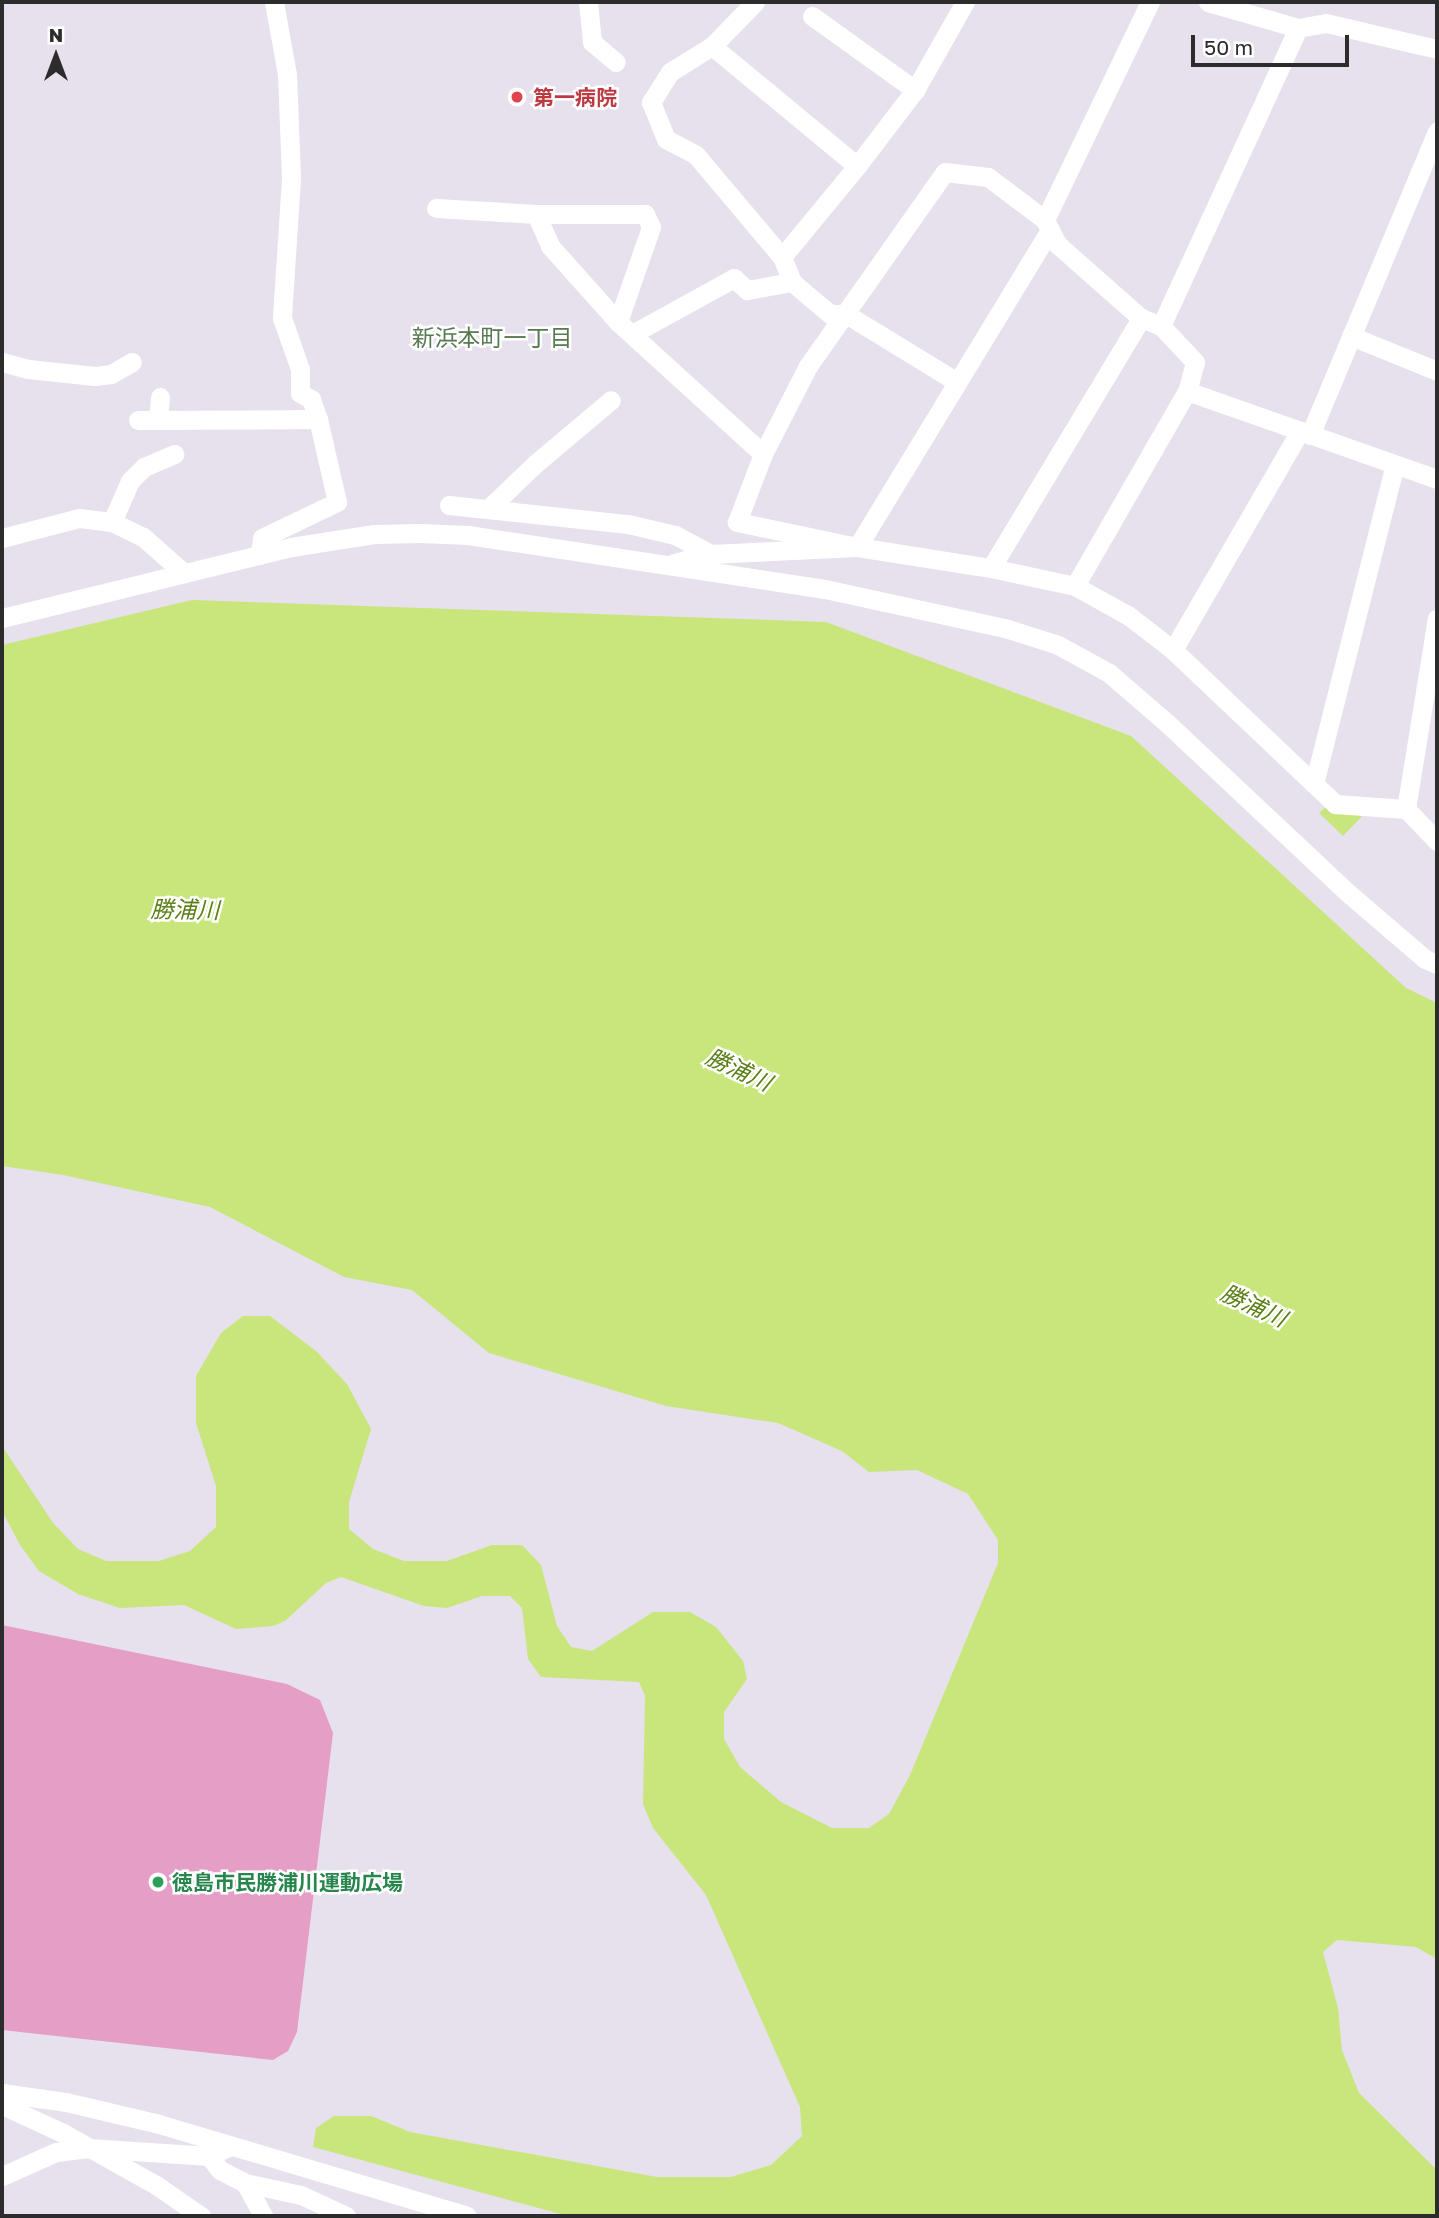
<!DOCTYPE html>
<html>
<head>
<meta charset="utf-8">
<style>
  body { margin:0 }
  #map { position:relative; width:1439px; height:2218px; overflow:hidden; background:#e7e0ed; font-family:"Golos Text","Noto Sans JP",sans-serif }
  div>[style] { position:absolute }
  .pitch>* { inset:0; background:#e59ec6 }
  .water>* { inset:0; background:#c8e67c }
  .minor>* { height:19px; margin:-9.5px; padding:0 9.5px; transform-origin:9.5px; border-radius:9.5px; background:#fff }
  .dots>* { width:19px; height:19px; translate:-50% -50%; box-sizing:border-box; border:4px solid #fff; border-radius:50% }
  span { translate:-50% -50%; white-space:nowrap; text-align:center; line-height:1.15; -webkit-text-stroke:5px #fff; paint-order:stroke }
  .health-label { font-size:21px; color:#be3a42; font-weight:700 }
  .left { translate:0 -50%; text-align:left }
  .leisure-label { font-size:21px; color:#27864d; font-weight:700 }
  .neighbourhood-label { font-size:23px; color:#577a50 }
  .water-label { font-size:23px; color:#5b8017; font-style:italic }
  .frame { position:absolute; inset:0; border:4px solid #2c2c2c; pointer-events:none }
  .north { position:absolute; left:21px; top:21px; width:70px; height:70px; -webkit-text-stroke:5px #fff; paint-order:stroke; rotate:0deg; font-size:19px; font-weight:700; line-height:28px; text-align:center; color:#2c2c2c }
  .north::after { content:''; display:block; margin:auto; width:24px; height:32px; background:#2c2c2c; clip-path:polygon(50% 0,100% 100%,50% 72%,0 100%) }
  .scale { position:absolute; left:1191px; top:35px; width:158px; height:32px; box-sizing:border-box; border:4px solid #2c2c2c; border-top:0; padding-left:9px; font-size:21px; line-height:24px; white-space:nowrap; color:#2c2c2c; -webkit-text-stroke:5px #fff; paint-order:stroke }
</style>
</head>
<body>
<div id="map">
  <div class="pitch">
    <div style="clip-path:polygon(2px 1625px,287px 1684px,320px 1700px,333px 1733px,297px 2032px,288px 2051px,273px 2060px,2px 2030px)"></div>
  </div>
  <div class="water">
    <div style="clip-path:polygon(192px 600px,826px 622px,1131px 736px,1406px 988px,1437px 1003px,1437px 1959px,1416px 1947px,1337px 1940px,1323px 1952px,1338px 2008px,1342px 2050px,1359px 2093px,1437px 2170px,1437px 2216px,568px 2216px,313px 2147px,316px 2128px,334px 2116px,371px 2116px,410px 2132px,657px 2177px,731px 2177px,771px 2165px,802px 2136px,800px 2107px,706px 1895px,653px 1828px,643px 1804px,645px 1696px,639px 1682px,541px 1677px,528px 1659px,522px 1608px,510px 1596px,482px 1596px,447px 1608px,424px 1606px,341px 1577px,326px 1583px,285px 1621px,273px 1626px,236px 1629px,184px 1605px,120px 1608px,78px 1594px,39px 1571px,20px 1545px,2px 1511px,2px 1446px,53px 1523px,78px 1549px,106px 1561px,159px 1561px,190px 1551px,216px 1527px,216px 1486px,196px 1423px,196px 1376px,221px 1333px,243px 1316px,270px 1316px,316px 1351px,347px 1384px,371px 1429px,349px 1502px,349px 1529px,373px 1549px,404px 1561px,447px 1561px,492px 1545px,522px 1545px,541px 1565px,557px 1626px,571px 1647px,592px 1651px,653px 1612px,690px 1612px,716px 1627px,743px 1661px,747px 1679px,724px 1712px,724px 1739px,740px 1767px,781px 1802px,832px 1828px,869px 1828px,889px 1814px,910px 1775px,998px 1563px,998px 1540px,968px 1494px,917px 1470px,869px 1472px,842px 1451px,778px 1423px,666px 1406px,489px 1353px,412px 1290px,344px 1277px,210px 1207px,63px 1175px,2px 1166px,2px 645px)"></div>
    <div style="clip-path:polygon(1327px 806px,1365px 813px,1343px 836px,1319px 813px)"></div>
  </div>
  <div class="minor">
    <div style="left:274px;top:2px;width:73px;rotate:79.8deg"></div>
    <div style="left:287px;top:74px;width:104px;rotate:87.8deg"></div>
    <div style="left:291px;top:178px;width:140px;rotate:93.7deg"></div>
    <div style="left:282px;top:318px;width:54px;rotate:70.6deg"></div>
    <div style="left:300px;top:369px;width:24px;rotate:90deg"></div>
    <div style="left:300px;top:393px;width:13px;rotate:29deg"></div>
    <div style="left:311px;top:399px;width:21px;rotate:71deg"></div>
    <div style="left:588px;top:2px;width:40px;rotate:84.3deg"></div>
    <div style="left:592px;top:42px;width:31px;rotate:40deg"></div>
    <div style="left:755px;top:2px;width:62px;rotate:134.3deg"></div>
    <div style="left:712px;top:46px;width:49px;rotate:148.2deg"></div>
    <div style="left:670px;top:72px;width:36px;rotate:122deg"></div>
    <div style="left:651px;top:102px;width:40px;rotate:68deg"></div>
    <div style="left:666px;top:139px;width:34px;rotate:28deg"></div>
    <div style="left:696px;top:155px;width:133px;rotate:49.9deg"></div>
    <div style="left:782px;top:257px;width:27px;rotate:68deg"></div>
    <div style="left:792px;top:282px;width:50px;rotate:40.1deg"></div>
    <div style="left:830px;top:314px;width:16px"></div>
    <div style="left:846px;top:314px;width:130px;rotate:31.5deg"></div>
    <div style="left:1208px;top:2px;width:94px;rotate:16.1deg"></div>
    <div style="left:1298px;top:28px;width:28px;rotate:-10deg"></div>
    <div style="left:1326px;top:23px;width:114px;rotate:13.2deg"></div>
    <div style="left:812px;top:16px;width:127px;rotate:35.7deg"></div>
    <div style="left:712px;top:46px;width:188px;rotate:39.6deg"></div>
    <div style="left:436px;top:208px;width:100px;rotate:3.4deg"></div>
    <div style="left:536px;top:214px;width:109px"></div>
    <div style="left:645px;top:214px;width:14px;rotate:65deg"></div>
    <div style="left:651px;top:227px;width:101px;rotate:109.2deg"></div>
    <div style="left:536px;top:214px;width:35px;rotate:66deg"></div>
    <div style="left:550px;top:246px;width:102px;rotate:48.2deg"></div>
    <div style="left:618px;top:322px;width:196px;rotate:42.3deg"></div>
    <div style="left:1045px;top:220px;width:242px;rotate:-64.3deg"></div>
    <div style="left:1050px;top:230px;width:371px;rotate:121.3deg"></div>
    <div style="left:857px;top:547px;width:123px;rotate:-168.2deg"></div>
    <div style="left:737px;top:522px;width:73px;rotate:-69.1deg"></div>
    <div style="left:763px;top:454px;width:99px;rotate:-62.9deg"></div>
    <div style="left:808px;top:366px;width:237px;rotate:-54.8deg"></div>
    <div style="left:945px;top:172px;width:43px;rotate:6.6deg"></div>
    <div style="left:988px;top:177px;width:71px;rotate:37deg"></div>
    <div style="left:1045px;top:220px;width:27px;rotate:63deg"></div>
    <div style="left:1057px;top:244px;width:112px;rotate:41.4deg"></div>
    <div style="left:1141px;top:318px;width:22px;rotate:22deg"></div>
    <div style="left:1161px;top:326px;width:50px;rotate:46.6deg"></div>
    <div style="left:1195px;top:362px;width:30px;rotate:105deg"></div>
    <div style="left:1187px;top:391px;width:225px;rotate:119.9deg"></div>
    <div style="left:782px;top:257px;width:118px;rotate:-50.5deg"></div>
    <div style="left:857px;top:166px;width:96px;rotate:-52.7deg"></div>
    <div style="left:915px;top:90px;width:101px;rotate:-60.4deg"></div>
    <div style="left:1161px;top:326px;width:328px;rotate:-65.3deg"></div>
    <div style="left:632px;top:334px;width:116px;rotate:-28.8deg"></div>
    <div style="left:734px;top:278px;width:18px;rotate:43deg"></div>
    <div style="left:747px;top:290px;width:46px;rotate:-10.1deg"></div>
    <div style="left:1351px;top:336px;width:93px;rotate:22.1deg"></div>
    <div style="left:2px;top:362px;width:27px;rotate:15deg"></div>
    <div style="left:28px;top:369px;width:67px;rotate:6deg"></div>
    <div style="left:95px;top:376px;width:16px;rotate:-7deg"></div>
    <div style="left:111px;top:374px;width:24px;rotate:-30deg"></div>
    <div style="left:1187px;top:391px;width:265px;rotate:19.4deg"></div>
    <div style="left:138px;top:420px;width:180px;rotate:-0.3deg"></div>
    <div style="left:318px;top:419px;width:85px;rotate:77.1deg"></div>
    <div style="left:337px;top:502px;width:83px;rotate:154.4deg"></div>
    <div style="left:262px;top:538px;width:17px;rotate:97deg"></div>
    <div style="left:158px;top:420px;width:23px;rotate:-85deg"></div>
    <div style="left:1310px;top:435px;width:329px;rotate:-67.3deg"></div>
    <div style="left:449px;top:505px;width:180px;rotate:6.1deg"></div>
    <div style="left:628px;top:524px;width:48px;rotate:13.2deg"></div>
    <div style="left:675px;top:535px;width:40px;rotate:28deg"></div>
    <div style="left:488px;top:509px;width:65px;rotate:-43.8deg"></div>
    <div style="left:535px;top:464px;width:99px;rotate:-40.1deg"></div>
    <div style="left:112px;top:522px;width:45px;rotate:-66.3deg"></div>
    <div style="left:130px;top:481px;width:20px;rotate:-45deg"></div>
    <div style="left:144px;top:467px;width:33px;rotate:-23deg"></div>
    <div style="left:2px;top:538px;width:80px;rotate:-14.6deg"></div>
    <div style="left:79px;top:518px;width:33px;rotate:7deg"></div>
    <div style="left:112px;top:522px;width:34px;rotate:26deg"></div>
    <div style="left:143px;top:537px;width:55px;rotate:41.3deg"></div>
    <div style="left:674px;top:563px;width:37px;rotate:-14deg"></div>
    <div style="left:710px;top:554px;width:147px;rotate:-2.7deg"></div>
    <div style="left:857px;top:547px;width:136px;rotate:8.9deg"></div>
    <div style="left:991px;top:568px;width:86px;rotate:12.1deg"></div>
    <div style="left:1075px;top:586px;width:62px;rotate:29.1deg"></div>
    <div style="left:1129px;top:616px;width:56px;rotate:37.7deg"></div>
    <div style="left:1173px;top:650px;width:224px;rotate:43.5deg"></div>
    <div style="left:1335px;top:804px;width:71px;rotate:4deg"></div>
    <div style="left:1406px;top:809px;width:193px;rotate:-80.8deg"></div>
    <div style="left:991px;top:568px;width:292px;rotate:-59deg"></div>
    <div style="left:2px;top:618px;width:298px;rotate:-13.8deg"></div>
    <div style="left:291px;top:547px;width:84px;rotate:-8.9deg"></div>
    <div style="left:374px;top:534px;width:46px;rotate:-1.2deg"></div>
    <div style="left:420px;top:533px;width:48px;rotate:2.4deg"></div>
    <div style="left:468px;top:535px;width:361px;rotate:8.6deg"></div>
    <div style="left:825px;top:589px;width:187px;rotate:12.3deg"></div>
    <div style="left:1008px;top:629px;width:52px;rotate:17.7deg"></div>
    <div style="left:1058px;top:645px;width:58px;rotate:28.8deg"></div>
    <div style="left:1109px;top:673px;width:78px;rotate:40.8deg"></div>
    <div style="left:1168px;top:724px;width:247px;rotate:43.2deg"></div>
    <div style="left:1348px;top:893px;width:101px;rotate:40.6deg"></div>
    <div style="left:1425px;top:959px;width:13px;rotate:23deg"></div>
    <div style="left:1173px;top:650px;width:253px;rotate:-59.9deg"></div>
    <div style="left:1314px;top:784px;width:329px;rotate:-75.8deg"></div>
    <div style="left:1406px;top:809px;width:45px;rotate:45.9deg"></div>
    <div style="left:2px;top:2093px;width:65px;rotate:8deg"></div>
    <div style="left:66px;top:2102px;width:96px;rotate:13.3deg"></div>
    <div style="left:159px;top:2124px;width:321px;rotate:16.6deg"></div>
    <div style="left:2px;top:2105px;width:67px;rotate:24.7deg"></div>
    <div style="left:63px;top:2133px;width:107px;rotate:29.2deg"></div>
    <div style="left:156px;top:2185px;width:55px;rotate:34.6deg"></div>
    <div style="left:209px;top:2156px;width:18px;rotate:52deg"></div>
    <div style="left:220px;top:2170px;width:28px;rotate:27deg"></div>
    <div style="left:245px;top:2183px;width:57px;rotate:12.1deg"></div>
    <div style="left:301px;top:2195px;width:50px;rotate:25deg"></div>
    <div style="left:2px;top:2176px;width:59px;rotate:-24deg"></div>
    <div style="left:56px;top:2152px;width:33px;rotate:-7deg"></div>
    <div style="left:89px;top:2148px;width:120px;rotate:3.8deg"></div>
    <div style="left:209px;top:2156px;width:21px;rotate:-25deg"></div>
    <div style="left:245px;top:2183px;width:38px;rotate:61deg"></div>
  </div>
  <div class="dots">
    <div style="left:517px;top:97px;background:#e0444e"></div>
    <div style="left:158px;top:1882px;background:#2e9e5b"></div>
  </div>
  <div class="health-label">
    <span class="left" style="left:533px;top:97px">第一病院</span>
  </div>
  <div class="leisure-label">
    <span class="left" style="left:172px;top:1882px">徳島市民勝浦川運動広場</span>
  </div>
  <div class="neighbourhood-label">
    <span style="left:492px;top:337px">新浜本町一丁目</span>
  </div>
  <div class="water-label">
    <span style="left:185px;top:909px;rotate:1deg">勝浦川</span>
    <span style="left:739px;top:1069px;rotate:25deg">勝浦川</span>
    <span style="left:1254px;top:1305px;rotate:25deg">勝浦川</span>
  </div>
  <div class="frame"></div>
  <div class="north">N</div>
  <div class="scale">50 m</div>
</div>
</body>
</html>
